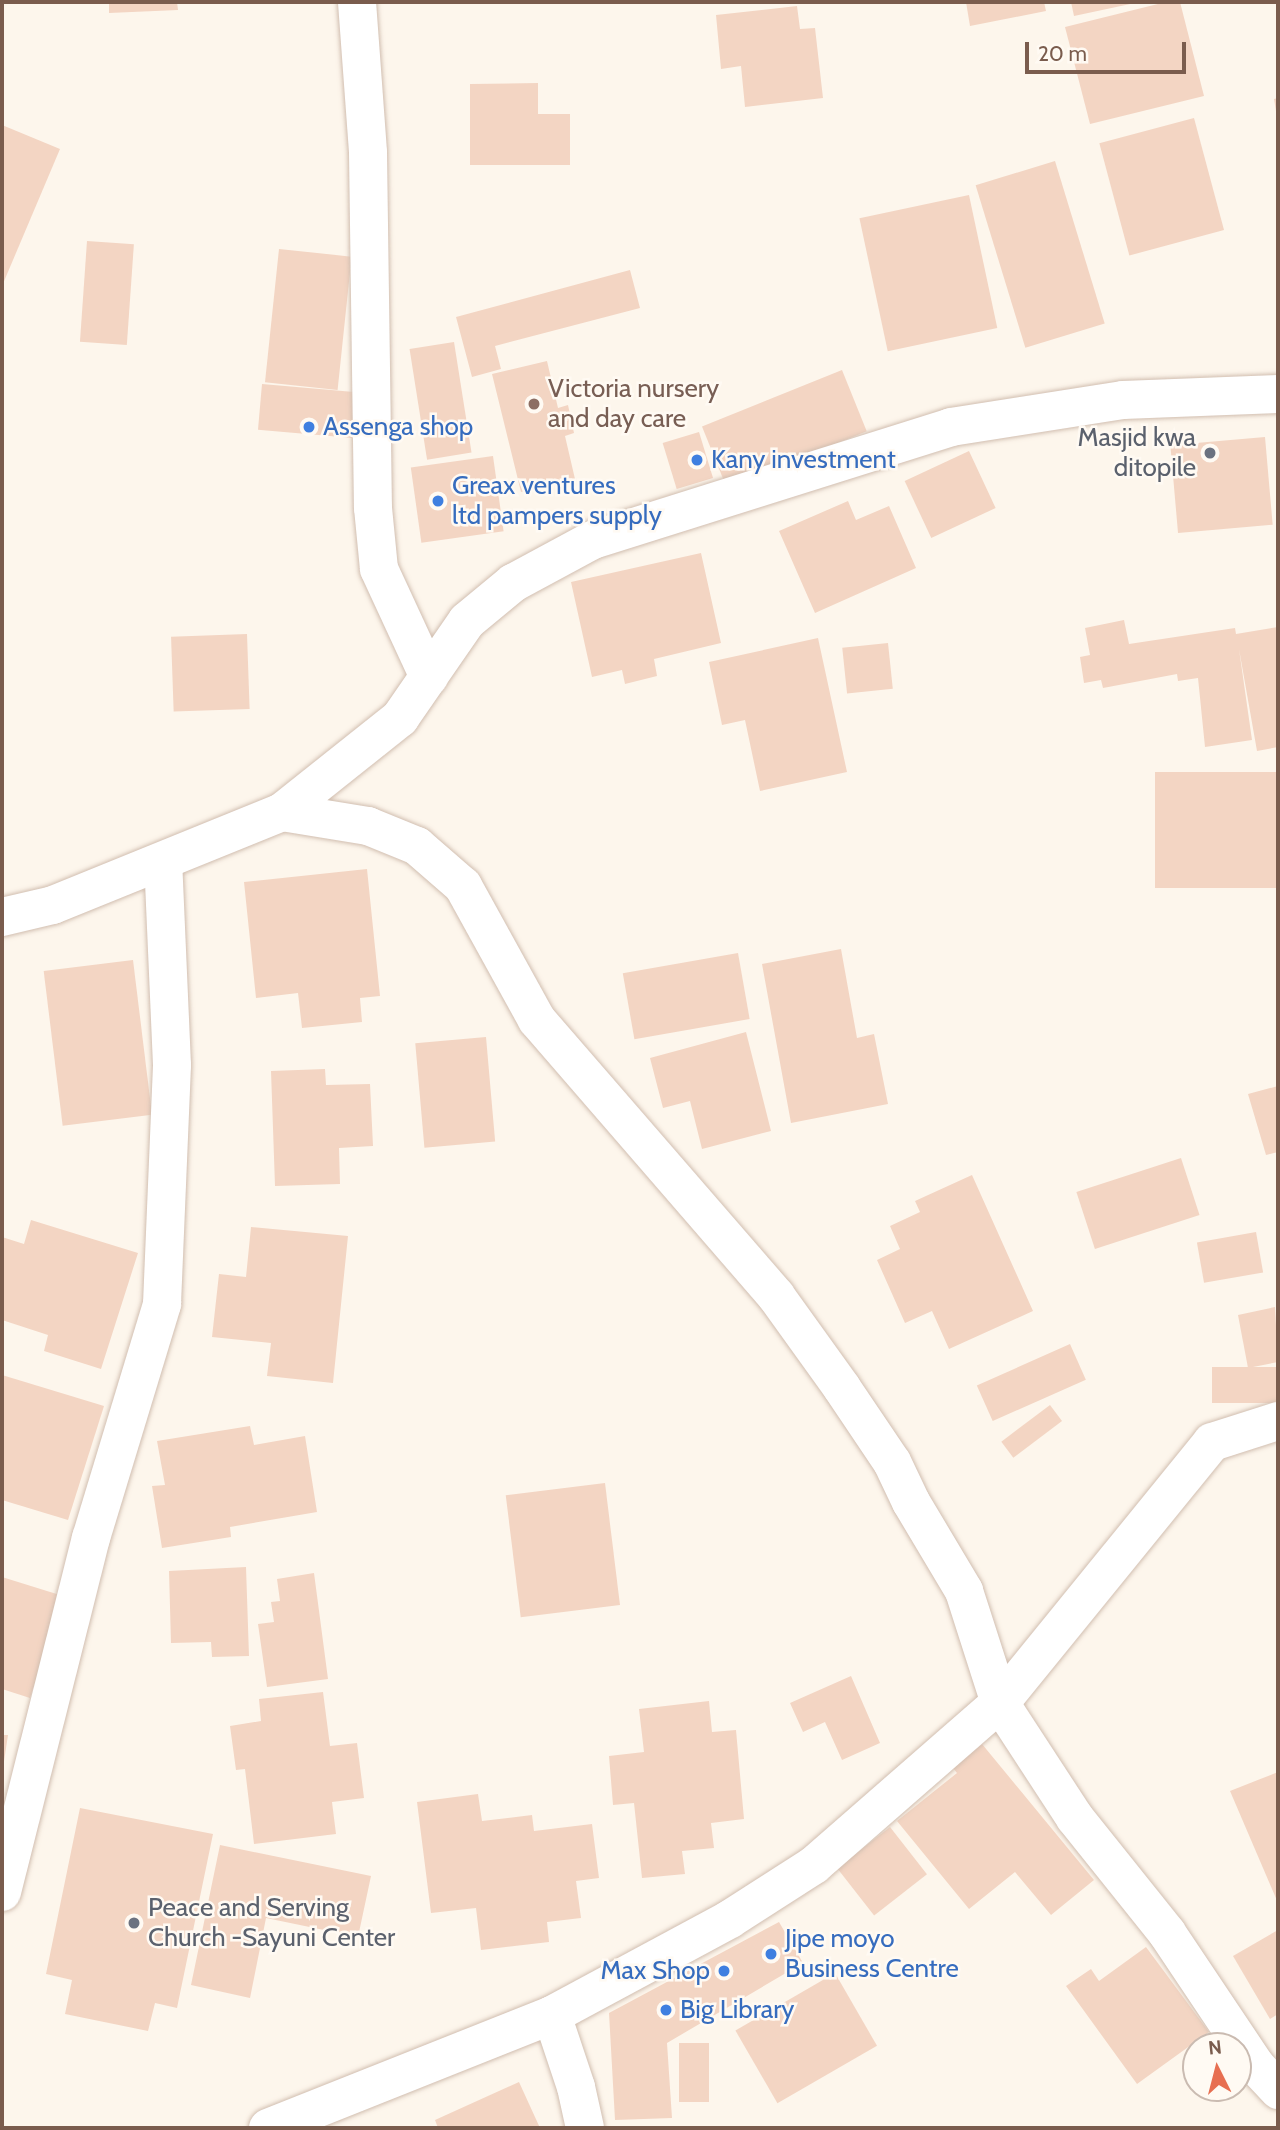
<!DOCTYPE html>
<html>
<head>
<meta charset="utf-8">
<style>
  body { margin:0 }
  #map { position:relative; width:1280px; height:2130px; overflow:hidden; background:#fdf6ec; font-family:Cabin,sans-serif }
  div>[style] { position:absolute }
  .building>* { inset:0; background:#f3d5c3; transform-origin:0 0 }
  .roads { filter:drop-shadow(0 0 2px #d1beb0) drop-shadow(0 0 2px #d1beb0) }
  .minor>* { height:38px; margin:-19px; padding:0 19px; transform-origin:19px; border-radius:19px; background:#fff }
  .dots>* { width:19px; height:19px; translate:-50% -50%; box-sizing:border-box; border:4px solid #fffaf3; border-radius:50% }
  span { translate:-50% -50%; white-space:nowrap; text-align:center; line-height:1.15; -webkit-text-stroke:5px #fffaf3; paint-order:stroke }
  .education-label { font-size:26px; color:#785e54 }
  .left { translate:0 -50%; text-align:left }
  .shop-label { font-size:26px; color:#366cbe }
  .right { translate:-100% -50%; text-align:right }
  .worship-label { font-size:26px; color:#5b616d }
  .frame { position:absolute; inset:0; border:4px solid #7a5c4d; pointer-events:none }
  .north { position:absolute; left:1182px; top:2032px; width:70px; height:70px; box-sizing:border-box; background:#fffaf3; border:2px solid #cabbb1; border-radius:50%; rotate:354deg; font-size:19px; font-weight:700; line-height:28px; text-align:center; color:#7a5c4d }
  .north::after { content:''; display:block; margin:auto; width:24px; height:32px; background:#e76f51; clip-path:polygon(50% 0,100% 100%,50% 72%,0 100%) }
  .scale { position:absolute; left:1025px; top:42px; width:161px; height:32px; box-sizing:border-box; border:4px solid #7a5c4d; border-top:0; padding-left:9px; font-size:21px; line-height:24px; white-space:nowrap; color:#7a5c4d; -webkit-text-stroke:5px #fffaf3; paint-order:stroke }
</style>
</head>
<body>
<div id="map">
  <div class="building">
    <div style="clip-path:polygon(109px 2px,177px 2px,178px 10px,109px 13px)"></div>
    <div style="clip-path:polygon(966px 2px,1044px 2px,1046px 11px,970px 26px)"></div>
    <div style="clip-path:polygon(1071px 2px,1135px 2px,1135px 3px,1074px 16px)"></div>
    <div style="clip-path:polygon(1166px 2px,1180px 2px,1204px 96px,1090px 124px,1065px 27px)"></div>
    <div style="clip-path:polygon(797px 6px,800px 29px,815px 28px,823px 98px,745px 107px,741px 66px,721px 69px,716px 15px)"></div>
    <div style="clip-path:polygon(538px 83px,538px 114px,570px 114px,570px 165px,470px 165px,470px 84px)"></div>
    <div style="clip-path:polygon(1278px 98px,1278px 117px,1277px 117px,1274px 99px)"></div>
    <div style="left:1194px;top:118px;width:116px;height:98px;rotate:75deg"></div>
    <div style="clip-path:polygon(2px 125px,60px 149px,2px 286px)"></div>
    <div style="left:1055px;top:161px;width:170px;height:83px;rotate:73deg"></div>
    <div style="left:969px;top:195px;width:136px;height:112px;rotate:78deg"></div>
    <div style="left:87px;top:241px;width:47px;height:101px;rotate:4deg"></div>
    <div style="left:279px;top:249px;width:73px;height:134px;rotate:6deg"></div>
    <div style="clip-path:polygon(630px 270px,640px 308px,495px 346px,501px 369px,472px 377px,456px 317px)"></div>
    <div style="left:454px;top:342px;width:112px;height:45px;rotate:81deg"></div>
    <div style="clip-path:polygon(547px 361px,558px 408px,568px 405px,574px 433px,565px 436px,575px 479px,521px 492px,492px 374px)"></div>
    <div style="left:842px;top:370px;width:66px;height:151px;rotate:68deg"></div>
    <div style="left:262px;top:384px;width:98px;height:46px;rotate:5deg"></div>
    <div style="left:699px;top:432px;width:48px;height:38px;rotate:73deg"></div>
    <div style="left:1265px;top:437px;width:88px;height:95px;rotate:85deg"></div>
    <div style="left:969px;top:451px;width:63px;height:71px;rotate:65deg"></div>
    <div style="left:493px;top:456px;width:76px;height:83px;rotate:82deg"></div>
    <div style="clip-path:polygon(848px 501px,856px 520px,889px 506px,916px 568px,815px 613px,779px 531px)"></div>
    <div style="clip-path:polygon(701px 553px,721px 643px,654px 659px,657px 676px,625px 684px,622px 670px,592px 677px,571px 582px)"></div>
    <div style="clip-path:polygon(1124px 620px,1129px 644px,1235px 628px,1236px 634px,1278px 627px,1278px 747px,1257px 751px,1239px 649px,1252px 740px,1205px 747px,1198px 678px,1178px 681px,1177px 674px,1103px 688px,1101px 680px,1084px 683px,1080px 657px,1090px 655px,1085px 628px)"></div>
    <div style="left:247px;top:634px;width:75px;height:76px;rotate:88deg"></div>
    <div style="clip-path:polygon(818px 638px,847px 772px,760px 791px,745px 720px,722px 725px,709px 662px)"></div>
    <div style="left:888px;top:643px;width:46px;height:46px;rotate:84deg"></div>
    <div style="left:1278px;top:772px;width:116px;height:123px;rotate:90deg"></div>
    <div style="clip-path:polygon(367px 869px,380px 996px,360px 998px,362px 1022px,302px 1028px,298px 993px,256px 998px,244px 882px)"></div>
    <div style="clip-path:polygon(841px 949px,857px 1038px,874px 1034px,888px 1104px,791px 1123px,762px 964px)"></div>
    <div style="left:738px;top:953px;width:67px;height:117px;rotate:80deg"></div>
    <div style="left:133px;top:960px;width:156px;height:90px;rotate:83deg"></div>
    <div style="clip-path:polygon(746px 1032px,771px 1131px,702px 1149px,690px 1101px,663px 1108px,650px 1058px)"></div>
    <div style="left:486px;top:1037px;width:105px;height:71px;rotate:85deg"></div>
    <div style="clip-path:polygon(325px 1069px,326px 1085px,370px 1084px,373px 1146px,339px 1148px,340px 1184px,275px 1186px,271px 1071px)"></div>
    <div style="clip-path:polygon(1278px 1086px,1278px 1152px,1266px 1155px,1248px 1094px)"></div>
    <div style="left:1181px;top:1158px;width:60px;height:110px;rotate:72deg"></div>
    <div style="clip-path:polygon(972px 1175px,1033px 1311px,949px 1349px,932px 1311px,905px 1323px,877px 1260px,900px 1249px,890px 1226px,920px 1212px,915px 1201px)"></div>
    <div style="clip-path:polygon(31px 1220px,138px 1253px,101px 1369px,44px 1351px,48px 1335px,2px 1320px,2px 1237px,24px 1244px)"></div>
    <div style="clip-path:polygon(251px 1227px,348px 1236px,333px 1383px,267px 1376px,271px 1343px,212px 1337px,219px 1274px,246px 1277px)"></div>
    <div style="left:1256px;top:1232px;width:41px;height:60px;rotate:80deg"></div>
    <div style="clip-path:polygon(1275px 1307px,1278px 1362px,1248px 1368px,1238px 1315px)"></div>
    <div style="left:1070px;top:1344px;width:39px;height:102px;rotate:66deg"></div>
    <div style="left:1278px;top:1367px;width:36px;height:66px;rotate:90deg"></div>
    <div style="clip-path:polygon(2px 1375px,104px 1406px,68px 1520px,2px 1500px)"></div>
    <div style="left:1050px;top:1405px;width:20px;height:61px;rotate:53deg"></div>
    <div style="clip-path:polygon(250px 1426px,254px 1445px,305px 1436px,317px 1512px,230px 1527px,231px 1537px,162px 1548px,152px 1486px,165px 1485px,157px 1441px)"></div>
    <div style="left:605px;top:1483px;width:123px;height:100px;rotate:83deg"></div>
    <div style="clip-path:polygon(246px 1567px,249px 1656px,212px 1657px,211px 1642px,171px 1643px,169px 1571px)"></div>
    <div style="clip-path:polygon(314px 1573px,328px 1679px,267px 1687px,258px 1624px,274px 1622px,271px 1602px,280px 1601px,277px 1579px)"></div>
    <div style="clip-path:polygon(2px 1577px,63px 1596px,30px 1698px,2px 1689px)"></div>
    <div style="clip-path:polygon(851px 1676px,880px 1743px,842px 1760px,825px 1722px,803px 1732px,790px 1703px)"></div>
    <div style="clip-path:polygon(323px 1692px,330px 1746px,357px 1743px,364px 1798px,332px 1802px,336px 1834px,254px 1844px,245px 1769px,236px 1770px,230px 1726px,261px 1721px,259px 1699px)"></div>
    <div style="clip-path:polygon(709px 1701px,712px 1732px,736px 1730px,744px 1819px,711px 1823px,714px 1848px,682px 1851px,685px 1874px,642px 1878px,634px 1803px,613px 1805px,609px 1756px,644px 1752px,639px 1709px)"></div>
    <div style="clip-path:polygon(2px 1735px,8px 1735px,3px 1768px,2px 1768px)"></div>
    <div style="clip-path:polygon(982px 1744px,1094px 1880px,1051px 1915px,1015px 1872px,969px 1909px,897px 1821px,957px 1773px,953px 1768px)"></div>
    <div style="clip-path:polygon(1278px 1772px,1278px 1903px,1230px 1791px)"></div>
    <div style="clip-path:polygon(478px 1794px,482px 1821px,532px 1815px,534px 1831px,592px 1824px,599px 1878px,576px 1881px,581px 1918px,547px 1922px,549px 1942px,481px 1950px,476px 1908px,431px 1913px,417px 1802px)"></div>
    <div style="clip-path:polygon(80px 1808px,213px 1834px,177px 2008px,155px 2003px,148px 2031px,65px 2014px,72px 1980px,46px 1974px)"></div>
    <div style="left:890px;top:1827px;width:60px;height:67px;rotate:52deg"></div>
    <div style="clip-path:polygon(220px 1845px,371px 1876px,358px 1937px,266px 1918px,250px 1998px,191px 1985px)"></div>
    <div style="clip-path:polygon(779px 1922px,803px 1963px,667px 2043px,672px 2118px,615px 2120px,609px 2013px)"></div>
    <div style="clip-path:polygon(1278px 1930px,1278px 2014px,1270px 2019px,1233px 1956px)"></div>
    <div style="clip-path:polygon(1146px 1947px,1209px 2032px,1137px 2084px,1066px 1986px,1091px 1969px,1099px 1981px)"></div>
    <div style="left:835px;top:1973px;width:84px;height:115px;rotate:60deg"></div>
    <div style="left:679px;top:2043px;width:30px;height:59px"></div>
    <div style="clip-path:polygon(519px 2082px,540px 2128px,438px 2128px,435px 2120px)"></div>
  </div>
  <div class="roads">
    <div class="minor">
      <div style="left:357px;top:2px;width:151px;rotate:85.8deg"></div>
      <div style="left:368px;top:153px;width:355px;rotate:89.2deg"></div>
      <div style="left:373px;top:508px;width:61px;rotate:84.4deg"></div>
      <div style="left:379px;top:569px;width:119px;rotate:65.2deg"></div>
      <div style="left:282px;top:812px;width:87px;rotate:9.2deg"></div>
      <div style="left:368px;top:826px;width:53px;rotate:22.2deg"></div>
      <div style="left:417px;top:846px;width:61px;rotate:41deg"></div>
      <div style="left:463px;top:886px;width:153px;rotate:61.1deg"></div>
      <div style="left:537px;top:1020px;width:365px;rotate:49.1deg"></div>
      <div style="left:776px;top:1296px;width:113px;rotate:54.3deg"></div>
      <div style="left:842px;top:1388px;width:89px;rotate:56deg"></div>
      <div style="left:892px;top:1462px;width:44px;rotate:64.6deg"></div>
      <div style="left:911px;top:1502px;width:104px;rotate:59.2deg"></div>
      <div style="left:964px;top:1591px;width:118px;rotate:72.2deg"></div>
      <div style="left:1000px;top:1703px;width:137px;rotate:56.9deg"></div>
      <div style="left:1075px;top:1818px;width:147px;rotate:51.3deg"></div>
      <div style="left:1167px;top:1933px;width:160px;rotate:56.2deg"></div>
      <div style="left:1256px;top:2066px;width:33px;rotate:47deg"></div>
      <div style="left:2px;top:917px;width:52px;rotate:-13.2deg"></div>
      <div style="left:53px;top:905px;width:247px;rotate:-22.1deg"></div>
      <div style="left:282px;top:812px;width:151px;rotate:-38.5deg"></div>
      <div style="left:400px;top:718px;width:118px;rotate:-55.4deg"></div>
      <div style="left:467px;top:621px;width:60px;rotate:-39.6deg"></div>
      <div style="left:513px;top:583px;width:91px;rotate:-28.3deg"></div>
      <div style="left:593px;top:540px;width:375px;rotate:-17.5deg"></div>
      <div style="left:951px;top:427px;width:174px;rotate:-8.9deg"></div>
      <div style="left:1123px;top:400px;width:155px;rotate:-2.2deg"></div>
      <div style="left:2px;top:1892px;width:365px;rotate:-75.9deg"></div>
      <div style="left:91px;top:1538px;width:245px;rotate:-73.1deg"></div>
      <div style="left:162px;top:1304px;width:239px;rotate:-87.6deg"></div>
      <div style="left:172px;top:1065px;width:204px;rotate:-92.5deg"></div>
      <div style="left:552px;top:2015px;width:76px;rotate:71.6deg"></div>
      <div style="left:576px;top:2087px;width:42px;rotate:77.6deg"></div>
      <div style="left:268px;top:2128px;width:306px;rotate:-21.7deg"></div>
      <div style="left:552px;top:2015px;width:202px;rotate:-28.3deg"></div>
      <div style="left:730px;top:1919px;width:100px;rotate:-32.7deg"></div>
      <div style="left:814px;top:1865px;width:247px;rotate:-41.1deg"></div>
      <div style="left:1000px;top:1703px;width:336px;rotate:-50.9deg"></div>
      <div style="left:1212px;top:1442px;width:69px;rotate:-17.7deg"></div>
    </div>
  </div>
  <div class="dots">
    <div style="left:534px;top:404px;background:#8d6e63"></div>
    <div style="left:309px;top:427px;background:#3f7fe0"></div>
    <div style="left:1210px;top:453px;background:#6b7280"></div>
    <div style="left:697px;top:460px;background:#3f7fe0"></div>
    <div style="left:438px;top:501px;background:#3f7fe0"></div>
    <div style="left:134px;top:1923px;background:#6b7280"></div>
    <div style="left:771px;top:1954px;background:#3f7fe0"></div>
    <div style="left:724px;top:1971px;background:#3f7fe0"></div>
    <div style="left:666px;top:2010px;background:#3f7fe0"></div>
  </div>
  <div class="education-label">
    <span class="left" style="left:548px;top:404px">Victoria nursery<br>and day care</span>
  </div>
  <div class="shop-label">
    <span class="left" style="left:323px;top:427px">Assenga shop</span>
    <span class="left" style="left:711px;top:460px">Kany investment</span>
    <span class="left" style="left:452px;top:501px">Greax ventures<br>ltd pampers supply</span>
    <span class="left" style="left:785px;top:1954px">Jipe moyo<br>Business Centre</span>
    <span class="right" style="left:710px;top:1971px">Max Shop</span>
    <span class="left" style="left:680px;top:2010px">Big Library</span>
  </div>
  <div class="worship-label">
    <span class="right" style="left:1196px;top:453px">Masjid kwa<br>ditopile</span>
    <span class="left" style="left:148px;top:1923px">Peace and Serving<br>Church -Sayuni Center</span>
  </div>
  <div class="frame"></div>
  <div class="north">N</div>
  <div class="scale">20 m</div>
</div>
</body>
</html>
